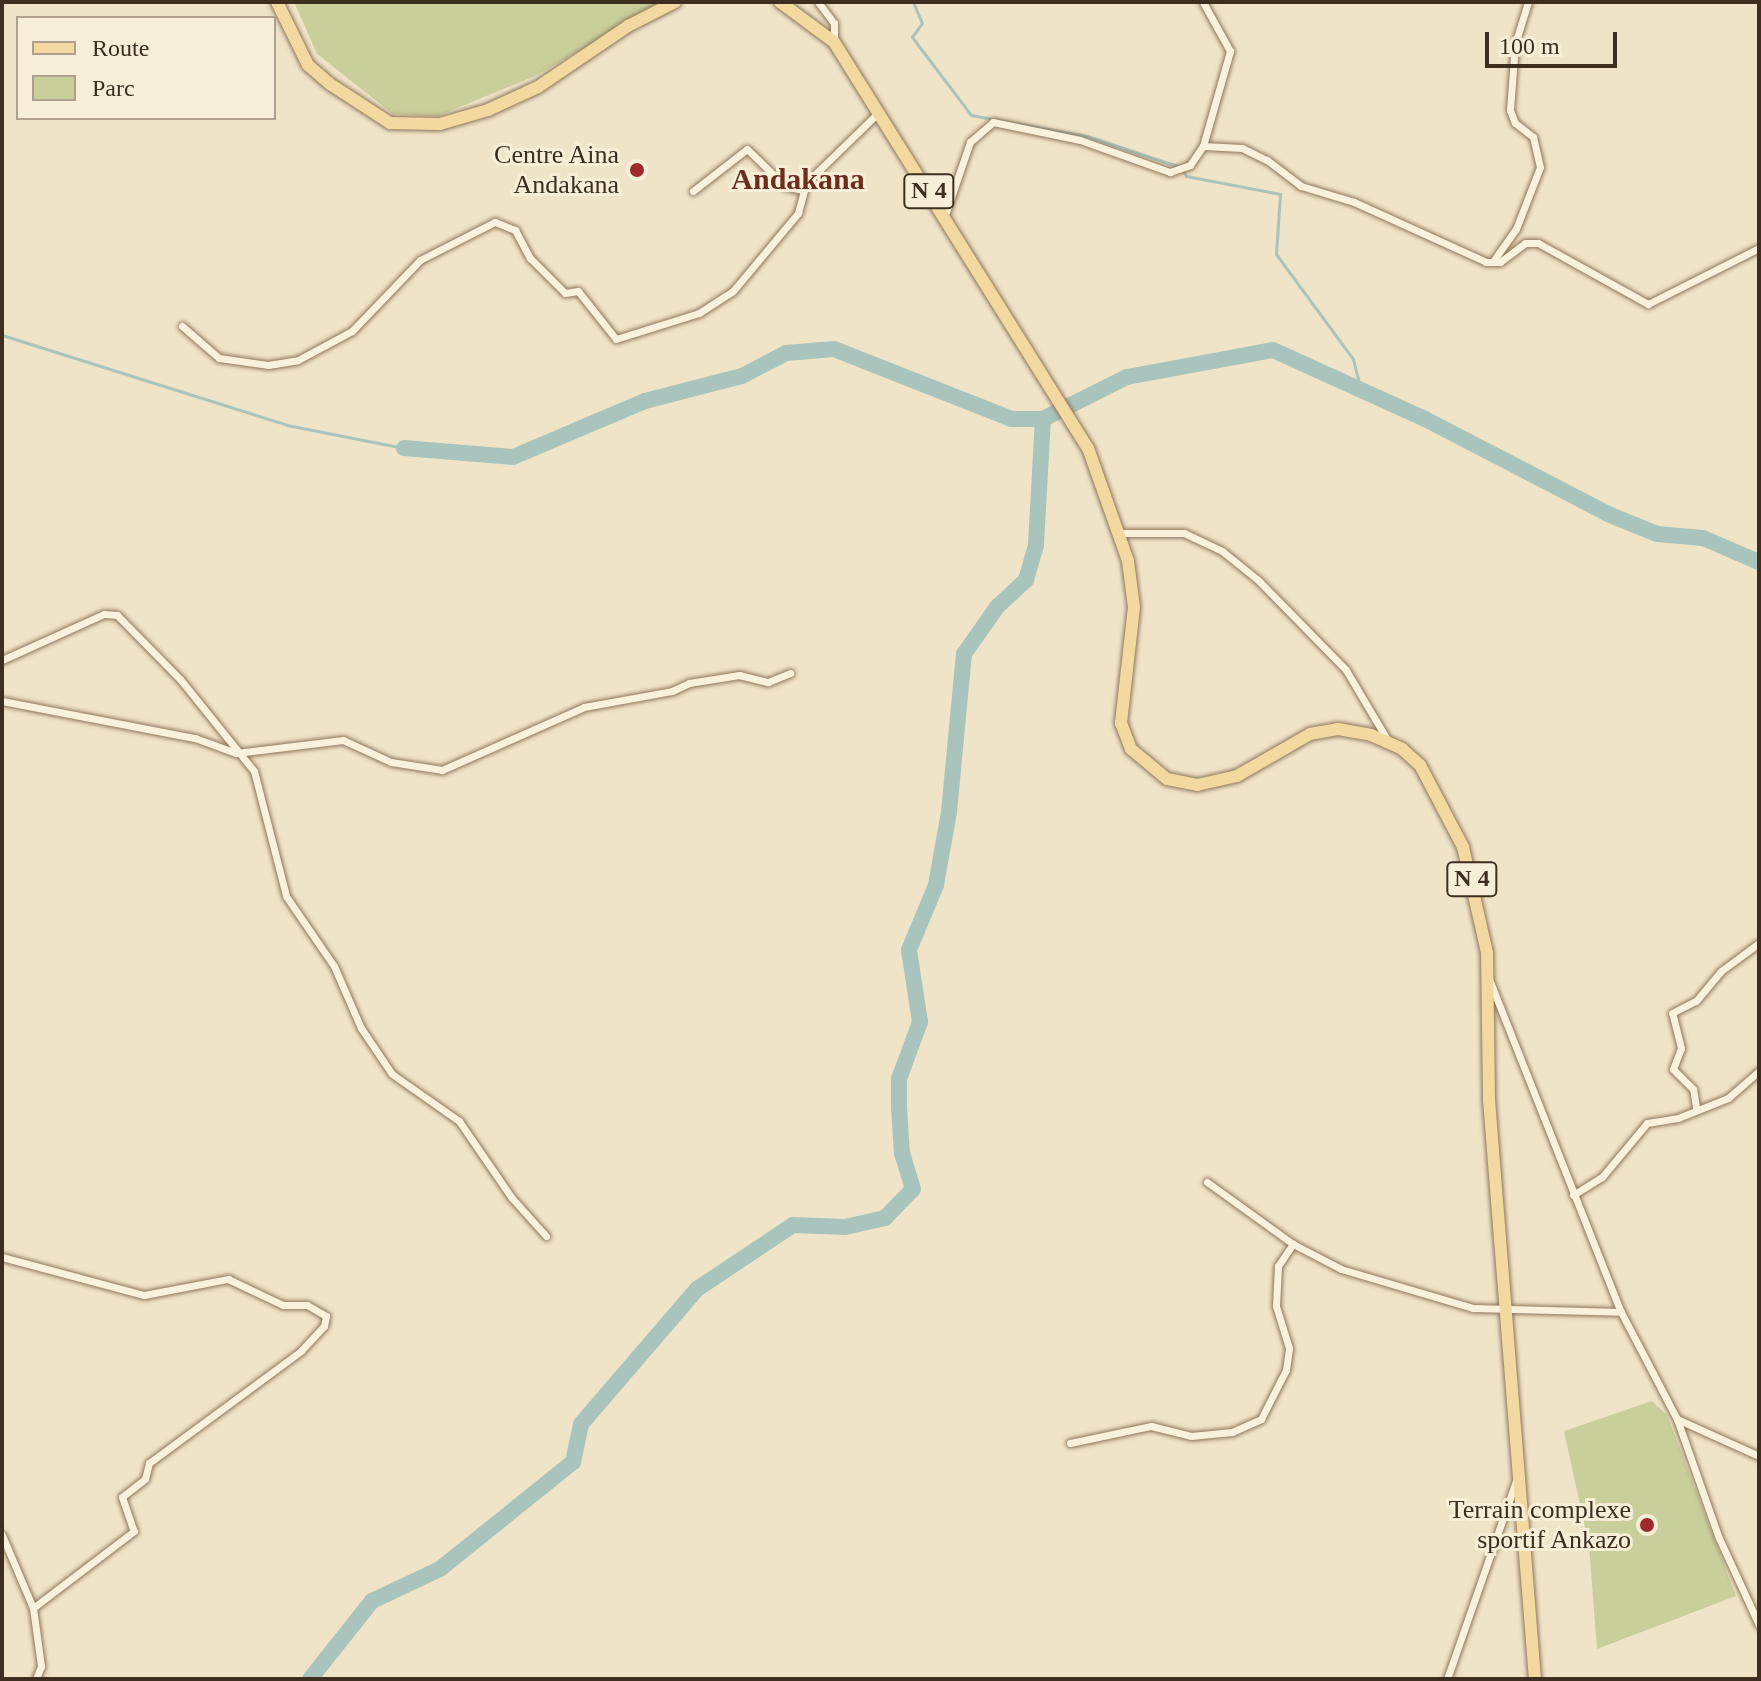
<!DOCTYPE html>
<html>
<head>
<meta charset="utf-8">
<style>
  body { margin:0 }
  #map { position:relative; width:1761px; height:1681px; overflow:hidden; background:#f0e4c8; font-family:Georgia,serif }
  div>[style] { position:absolute }
  .green>* { inset:0; background:#c9cf9b }
  .stream>* { height:3px; margin:-1.5px; padding:0 1.5px; transform-origin:1.5px; border-radius:1.5px; background:#a9c4bc }
  .river>* { height:16px; margin:-8px; padding:0 8px; transform-origin:8px; border-radius:8px; background:#a9c4bc }
  .roads { filter:drop-shadow(0 0 2px #8d765c) drop-shadow(0 0 2px #8d765c) }
  .minor>* { height:7px; margin:-3.5px; padding:0 3.5px; transform-origin:3.5px; border-radius:3.5px; background:#faf1dc }
  .primary>* { height:12px; margin:-6px; padding:0 6px; transform-origin:6px; border-radius:6px; background:#f3d9a0 }
  .dots>* { width:22px; height:22px; translate:-50% -50%; box-sizing:border-box; border:4px solid #f7eed8; border-radius:50% }
  span { translate:-50% -50%; white-space:nowrap; text-align:center; line-height:1.15; -webkit-text-stroke:6px #f7eed8; paint-order:stroke }
  .shield-label span { padding:2px 6px; background:#f7eed8; border:2px solid; border-radius:6px; -webkit-text-stroke-width:0 }
  .shield-label { font-size:24px; color:#3d2e20; font-weight:700 }
  .poi-label { font-size:26px; color:#3d2e20 }
  .right { translate:-100% -50%; text-align:right }
  .quarter-label { font-size:30px; color:#6b2e1e; font-weight:700 }
  .frame { position:absolute; inset:0; border:4px solid #3d2e20; pointer-events:none }
  .legend { position:absolute; left:16px; top:16px; width:260px; height:104px; box-sizing:border-box; background:#f7eed8; border:2px solid #ada18e; margin:0; padding:10px 14px; list-style:none; font-size:24px; color:#3d2e20 }
  .legend li { display:flex; align-items:center; gap:16px; height:40px }
  .legend b { width:40px; border:2px solid #ada18e }
  .scale { position:absolute; left:1485px; top:32px; width:132px; height:36px; box-sizing:border-box; border:4px solid #3d2e20; border-top:0; padding-left:10px; font-size:24px; line-height:28px; white-space:nowrap; color:#3d2e20; -webkit-text-stroke:6px #f7eed8; paint-order:stroke }
</style>
</head>
<body>
<div id="map">
  <div class="green">
    <div style="clip-path:polygon(294px 2px,665px 2px,535px 76px,438px 116px,393px 114px,317px 54px)"></div>
    <div style="clip-path:polygon(1652px 1401px,1667px 1415px,1736px 1596px,1597px 1649px,1589px 1546px,1564px 1431px)"></div>
  </div>
  <div class="stream">
    <div style="left:913px;top:2px;width:23px;rotate:67deg"></div>
    <div style="left:922px;top:23px;width:17px;rotate:126deg"></div>
    <div style="left:912px;top:37px;width:98px;rotate:52.9deg"></div>
    <div style="left:971px;top:115px;width:118px;rotate:10.3deg"></div>
    <div style="left:1087px;top:136px;width:99px;rotate:18.3deg"></div>
    <div style="left:1181px;top:167px;width:10px;rotate:61deg"></div>
    <div style="left:1186px;top:176px;width:96px;rotate:10.8deg"></div>
    <div style="left:1280px;top:194px;width:60px;rotate:93.8deg"></div>
    <div style="left:1276px;top:254px;width:130px;rotate:53.7deg"></div>
    <div style="left:1353px;top:359px;width:29px;rotate:76deg"></div>
    <div style="left:2px;top:335px;width:299px;rotate:17.5deg"></div>
    <div style="left:287px;top:425px;width:119px;rotate:11.1deg"></div>
  </div>
  <div class="river">
    <div style="left:404px;top:448px;width:109px;rotate:4.7deg"></div>
    <div style="left:513px;top:457px;width:143px;rotate:-23deg"></div>
    <div style="left:645px;top:401px;width:100px;rotate:-14.5deg"></div>
    <div style="left:742px;top:376px;width:50px;rotate:-27.6deg"></div>
    <div style="left:786px;top:353px;width:48px;rotate:-4.8deg"></div>
    <div style="left:834px;top:349px;width:191px;rotate:21.5deg"></div>
    <div style="left:1012px;top:419px;width:31px"></div>
    <div style="left:1043px;top:419px;width:94px;rotate:-26.6deg"></div>
    <div style="left:1127px;top:377px;width:148px;rotate:-10.5deg"></div>
    <div style="left:1273px;top:350px;width:167px;rotate:24.4deg"></div>
    <div style="left:1425px;top:419px;width:206px;rotate:27.4deg"></div>
    <div style="left:1608px;top:514px;width:53px;rotate:22.2deg"></div>
    <div style="left:1657px;top:534px;width:46px;rotate:5deg"></div>
    <div style="left:1703px;top:538px;width:61px;rotate:23.2deg"></div>
    <div style="left:310px;top:1679px;width:100px;rotate:-51.5deg"></div>
    <div style="left:372px;top:1601px;width:75px;rotate:-25.2deg"></div>
    <div style="left:440px;top:1569px;width:171px;rotate:-38.8deg"></div>
    <div style="left:573px;top:1462px;width:39px;rotate:-78deg"></div>
    <div style="left:581px;top:1424px;width:178px;rotate:-49.3deg"></div>
    <div style="left:697px;top:1289px;width:115px;rotate:-33.7deg"></div>
    <div style="left:793px;top:1225px;width:52px;rotate:2.2deg"></div>
    <div style="left:845px;top:1227px;width:41px;rotate:-12.7deg"></div>
    <div style="left:885px;top:1218px;width:40px;rotate:-46deg"></div>
    <div style="left:913px;top:1189px;width:37px;rotate:-107deg"></div>
    <div style="left:902px;top:1154px;width:46px;rotate:-93.7deg"></div>
    <div style="left:899px;top:1108px;width:29px;rotate:-90deg"></div>
    <div style="left:899px;top:1079px;width:61px;rotate:-69.8deg"></div>
    <div style="left:920px;top:1022px;width:73px;rotate:-98.7deg"></div>
    <div style="left:909px;top:950px;width:70px;rotate:-67.4deg"></div>
    <div style="left:936px;top:885px;width:74px;rotate:-79.9deg"></div>
    <div style="left:949px;top:812px;width:159px;rotate:-84.6deg"></div>
    <div style="left:964px;top:654px;width:57px;rotate:-54.9deg"></div>
    <div style="left:997px;top:607px;width:40px;rotate:-43deg"></div>
    <div style="left:1026px;top:580px;width:37px;rotate:-74deg"></div>
    <div style="left:1036px;top:544px;width:125px;rotate:-86.8deg"></div>
  </div>
  <div class="roads">
    <div class="minor">
      <div style="left:818px;top:2px;width:26px;rotate:53deg"></div>
      <div style="left:834px;top:23px;width:19px;rotate:90deg"></div>
      <div style="left:1203px;top:146px;width:39px;rotate:3deg"></div>
      <div style="left:1242px;top:148px;width:28px;rotate:26deg"></div>
      <div style="left:1267px;top:160px;width:43px;rotate:37.4deg"></div>
      <div style="left:1301px;top:186px;width:55px;rotate:16.8deg"></div>
      <div style="left:1354px;top:202px;width:145px;rotate:24.4deg"></div>
      <div style="left:1486px;top:262px;width:14px"></div>
      <div style="left:1500px;top:262px;width:31px;rotate:-37deg"></div>
      <div style="left:1525px;top:243px;width:13px"></div>
      <div style="left:1538px;top:243px;width:126px;rotate:29deg"></div>
      <div style="left:1648px;top:304px;width:124px;rotate:-26.8deg"></div>
      <div style="left:693px;top:191px;width:68px;rotate:-37.9deg"></div>
      <div style="left:747px;top:149px;width:53px;rotate:44.2deg"></div>
      <div style="left:785px;top:186px;width:18px;rotate:13deg"></div>
      <div style="left:945px;top:215px;width:77px;rotate:-71.1deg"></div>
      <div style="left:970px;top:142px;width:30px;rotate:-41deg"></div>
      <div style="left:993px;top:122px;width:89px;rotate:11.7deg"></div>
      <div style="left:1080px;top:140px;width:96px;rotate:19.6deg"></div>
      <div style="left:1170px;top:172px;width:21px;rotate:-19deg"></div>
      <div style="left:1190px;top:165px;width:23px;rotate:-56deg"></div>
      <div style="left:1203px;top:146px;width:99px;rotate:-74.1deg"></div>
      <div style="left:1230px;top:51px;width:56px;rotate:-118.9deg"></div>
      <div style="left:1494px;top:260px;width:38px;rotate:-55deg"></div>
      <div style="left:1516px;top:229px;width:66px;rotate:-68.8deg"></div>
      <div style="left:1540px;top:167px;width:31px;rotate:-103deg"></div>
      <div style="left:1533px;top:137px;width:23px;rotate:-142deg"></div>
      <div style="left:1515px;top:123px;width:14px;rotate:-111deg"></div>
      <div style="left:1510px;top:110px;width:66px;rotate:-85.7deg"></div>
      <div style="left:1515px;top:44px;width:44px;rotate:-72.8deg"></div>
      <div style="left:182px;top:326px;width:49px;rotate:40.9deg"></div>
      <div style="left:219px;top:358px;width:49px;rotate:8.1deg"></div>
      <div style="left:268px;top:365px;width:30px;rotate:-9deg"></div>
      <div style="left:298px;top:360px;width:61px;rotate:-28.2deg"></div>
      <div style="left:352px;top:331px;width:98px;rotate:-46.2deg"></div>
      <div style="left:420px;top:260px;width:84px;rotate:-26.9deg"></div>
      <div style="left:495px;top:222px;width:22px;rotate:22deg"></div>
      <div style="left:515px;top:230px;width:32px;rotate:62deg"></div>
      <div style="left:530px;top:258px;width:49px;rotate:45deg"></div>
      <div style="left:565px;top:293px;width:13px;rotate:-9deg"></div>
      <div style="left:578px;top:291px;width:61px;rotate:51.6deg"></div>
      <div style="left:616px;top:339px;width:87px;rotate:-17.4deg"></div>
      <div style="left:699px;top:313px;width:40px;rotate:-32.9deg"></div>
      <div style="left:733px;top:291px;width:102px;rotate:-50.2deg"></div>
      <div style="left:798px;top:213px;width:31px;rotate:-75deg"></div>
      <div style="left:806px;top:183px;width:100px;rotate:-44.2deg"></div>
      <div style="left:1122px;top:533px;width:62px"></div>
      <div style="left:1184px;top:533px;width:42px;rotate:25.3deg"></div>
      <div style="left:1222px;top:551px;width:46px;rotate:38.9deg"></div>
      <div style="left:1258px;top:580px;width:126px;rotate:45.6deg"></div>
      <div style="left:1346px;top:670px;width:82px;rotate:59.4deg"></div>
      <div style="left:2px;top:660px;width:112px;rotate:-24.3deg"></div>
      <div style="left:104px;top:614px;width:13px;rotate:4deg"></div>
      <div style="left:117px;top:615px;width:90px;rotate:45.5deg"></div>
      <div style="left:180px;top:679px;width:118px;rotate:51.2deg"></div>
      <div style="left:254px;top:771px;width:129px;rotate:75.6deg"></div>
      <div style="left:286px;top:896px;width:85px;rotate:55.6deg"></div>
      <div style="left:334px;top:966px;width:68px;rotate:66.5deg"></div>
      <div style="left:361px;top:1028px;width:55px;rotate:56deg"></div>
      <div style="left:392px;top:1074px;width:82px;rotate:35deg"></div>
      <div style="left:459px;top:1121px;width:93px;rotate:55.5deg"></div>
      <div style="left:512px;top:1198px;width:51px;rotate:48.2deg"></div>
      <div style="left:2px;top:701px;width:197px;rotate:10.9deg"></div>
      <div style="left:195px;top:738px;width:44px;rotate:20.1deg"></div>
      <div style="left:236px;top:753px;width:108px;rotate:-6.9deg"></div>
      <div style="left:343px;top:740px;width:53px;rotate:24.6deg"></div>
      <div style="left:391px;top:762px;width:52px;rotate:8.9deg"></div>
      <div style="left:442px;top:770px;width:155px;rotate:-23.9deg"></div>
      <div style="left:584px;top:707px;width:89px;rotate:-10.3deg"></div>
      <div style="left:672px;top:691px;width:19px;rotate:-25deg"></div>
      <div style="left:689px;top:683px;width:51px;rotate:-9.1deg"></div>
      <div style="left:739px;top:675px;width:30px;rotate:14deg"></div>
      <div style="left:768px;top:682px;width:24px;rotate:-22deg"></div>
      <div style="left:1489px;top:979px;width:358px;rotate:68.4deg"></div>
      <div style="left:1621px;top:1312px;width:121px;rotate:62.4deg"></div>
      <div style="left:1677px;top:1419px;width:90px;rotate:24.3deg"></div>
      <div style="left:1696px;top:1107px;width:18px;rotate:-99deg"></div>
      <div style="left:1693px;top:1089px;width:28px;rotate:-135deg"></div>
      <div style="left:1673px;top:1069px;width:22px;rotate:-69deg"></div>
      <div style="left:1681px;top:1048px;width:36px;rotate:-104deg"></div>
      <div style="left:1672px;top:1013px;width:27px;rotate:-27deg"></div>
      <div style="left:1696px;top:1001px;width:39px;rotate:-50deg"></div>
      <div style="left:1721px;top:971px;width:47px;rotate:-36.4deg"></div>
      <div style="left:1207px;top:1182px;width:106px;rotate:35.8deg"></div>
      <div style="left:1293px;top:1244px;width:54px;rotate:27.5deg"></div>
      <div style="left:1341px;top:1269px;width:138px;rotate:16.5deg"></div>
      <div style="left:1473px;top:1308px;width:148px;rotate:1.5deg"></div>
      <div style="left:1573px;top:1195px;width:34px;rotate:-32deg"></div>
      <div style="left:1602px;top:1177px;width:70px;rotate:-50.2deg"></div>
      <div style="left:1647px;top:1123px;width:31px;rotate:-9deg"></div>
      <div style="left:1678px;top:1118px;width:54px;rotate:-21.8deg"></div>
      <div style="left:1728px;top:1098px;width:41px;rotate:-41.1deg"></div>
      <div style="left:2px;top:1257px;width:147px;rotate:15deg"></div>
      <div style="left:144px;top:1295px;width:86px;rotate:-10.8deg"></div>
      <div style="left:228px;top:1279px;width:61px;rotate:25.3deg"></div>
      <div style="left:283px;top:1305px;width:24px"></div>
      <div style="left:307px;top:1305px;width:22px;rotate:30deg"></div>
      <div style="left:326px;top:1316px;width:10px;rotate:101deg"></div>
      <div style="left:324px;top:1326px;width:34px;rotate:133deg"></div>
      <div style="left:301px;top:1351px;width:189px;rotate:143.6deg"></div>
      <div style="left:149px;top:1463px;width:16px;rotate:104deg"></div>
      <div style="left:145px;top:1479px;width:29px;rotate:142deg"></div>
      <div style="left:122px;top:1497px;width:36px;rotate:71deg"></div>
      <div style="left:134px;top:1531px;width:127px;rotate:142.7deg"></div>
      <div style="left:1677px;top:1419px;width:126px;rotate:70.6deg"></div>
      <div style="left:1719px;top:1538px;width:96px;rotate:65.3deg"></div>
      <div style="left:1070px;top:1443px;width:83px;rotate:-11.9deg"></div>
      <div style="left:1151px;top:1426px;width:41px;rotate:14deg"></div>
      <div style="left:1191px;top:1436px;width:41px;rotate:-5.6deg"></div>
      <div style="left:1232px;top:1432px;width:32px;rotate:-24deg"></div>
      <div style="left:1261px;top:1419px;width:55px;rotate:-63deg"></div>
      <div style="left:1286px;top:1370px;width:22px;rotate:-82deg"></div>
      <div style="left:1289px;top:1348px;width:44px;rotate:-107.2deg"></div>
      <div style="left:1276px;top:1306px;width:40px;rotate:-87.1deg"></div>
      <div style="left:1278px;top:1266px;width:27px;rotate:-56deg"></div>
      <div style="left:2px;top:1535px;width:79px;rotate:67deg"></div>
      <div style="left:33px;top:1608px;width:59px;rotate:82.1deg"></div>
      <div style="left:41px;top:1666px;width:14px;rotate:111deg"></div>
      <div style="left:1447px;top:1679px;width:210px;rotate:-70.8deg"></div>
    </div>
    <div class="primary">
      <div style="left:277px;top:2px;width:70px;rotate:63.8deg"></div>
      <div style="left:308px;top:65px;width:29px;rotate:41deg"></div>
      <div style="left:330px;top:84px;width:72px;rotate:33deg"></div>
      <div style="left:390px;top:123px;width:50px;rotate:1.1deg"></div>
      <div style="left:440px;top:124px;width:50px;rotate:-16.3deg"></div>
      <div style="left:488px;top:110px;width:55px;rotate:-24.7deg"></div>
      <div style="left:538px;top:87px;width:109px;rotate:-34.1deg"></div>
      <div style="left:628px;top:26px;width:53px;rotate:-27.1deg"></div>
      <div style="left:780px;top:2px;width:67px;rotate:36.5deg"></div>
      <div style="left:834px;top:42px;width:479px;rotate:58deg"></div>
      <div style="left:1088px;top:448px;width:120px;rotate:70.5deg"></div>
      <div style="left:1128px;top:561px;width:46px;rotate:82.6deg"></div>
      <div style="left:1134px;top:607px;width:117px;rotate:96.4deg"></div>
      <div style="left:1121px;top:723px;width:28px;rotate:69deg"></div>
      <div style="left:1131px;top:749px;width:47px;rotate:39.8deg"></div>
      <div style="left:1167px;top:779px;width:31px;rotate:11deg"></div>
      <div style="left:1197px;top:785px;width:41px;rotate:-12.7deg"></div>
      <div style="left:1237px;top:776px;width:84px;rotate:-29.9deg"></div>
      <div style="left:1310px;top:734px;width:28px;rotate:-10deg"></div>
      <div style="left:1338px;top:729px;width:34px;rotate:10deg"></div>
      <div style="left:1371px;top:735px;width:34px;rotate:24deg"></div>
      <div style="left:1402px;top:749px;width:24px;rotate:42deg"></div>
      <div style="left:1420px;top:765px;width:93px;rotate:62.3deg"></div>
      <div style="left:1463px;top:847px;width:109px;rotate:77.2deg"></div>
      <div style="left:1487px;top:953px;width:147px;rotate:89.2deg"></div>
      <div style="left:1489px;top:1100px;width:581px;rotate:85.46deg"></div>
    </div>
  </div>
  <div class="dots">
    <div style="left:637px;top:170px;background:#9e2a2b"></div>
    <div style="left:1647px;top:1525px;background:#9e2a2b"></div>
  </div>
  <div class="shield-label">
    <span style="left:929px;top:191px">N 4</span>
    <span style="left:1472px;top:879px">N 4</span>
  </div>
  <div class="poi-label">
    <span class="right" style="left:619px;top:170px">Centre Aina<br>Andakana</span>
    <span class="right" style="left:1631px;top:1525px">Terrain complexe<br>sportif Ankazo</span>
  </div>
  <div class="quarter-label">
    <span style="left:798px;top:179px">Andakana</span>
  </div>
  <div class="frame"></div>
  <ul class="legend">
  <li><b style="height:10px;background:#f3d9a0"></b>Route</li>
  <li><b style="height:22px;background:#c9cf9b"></b>Parc</li>
  </ul>
  <div class="scale">100 m</div>
</div>
</body>
</html>
